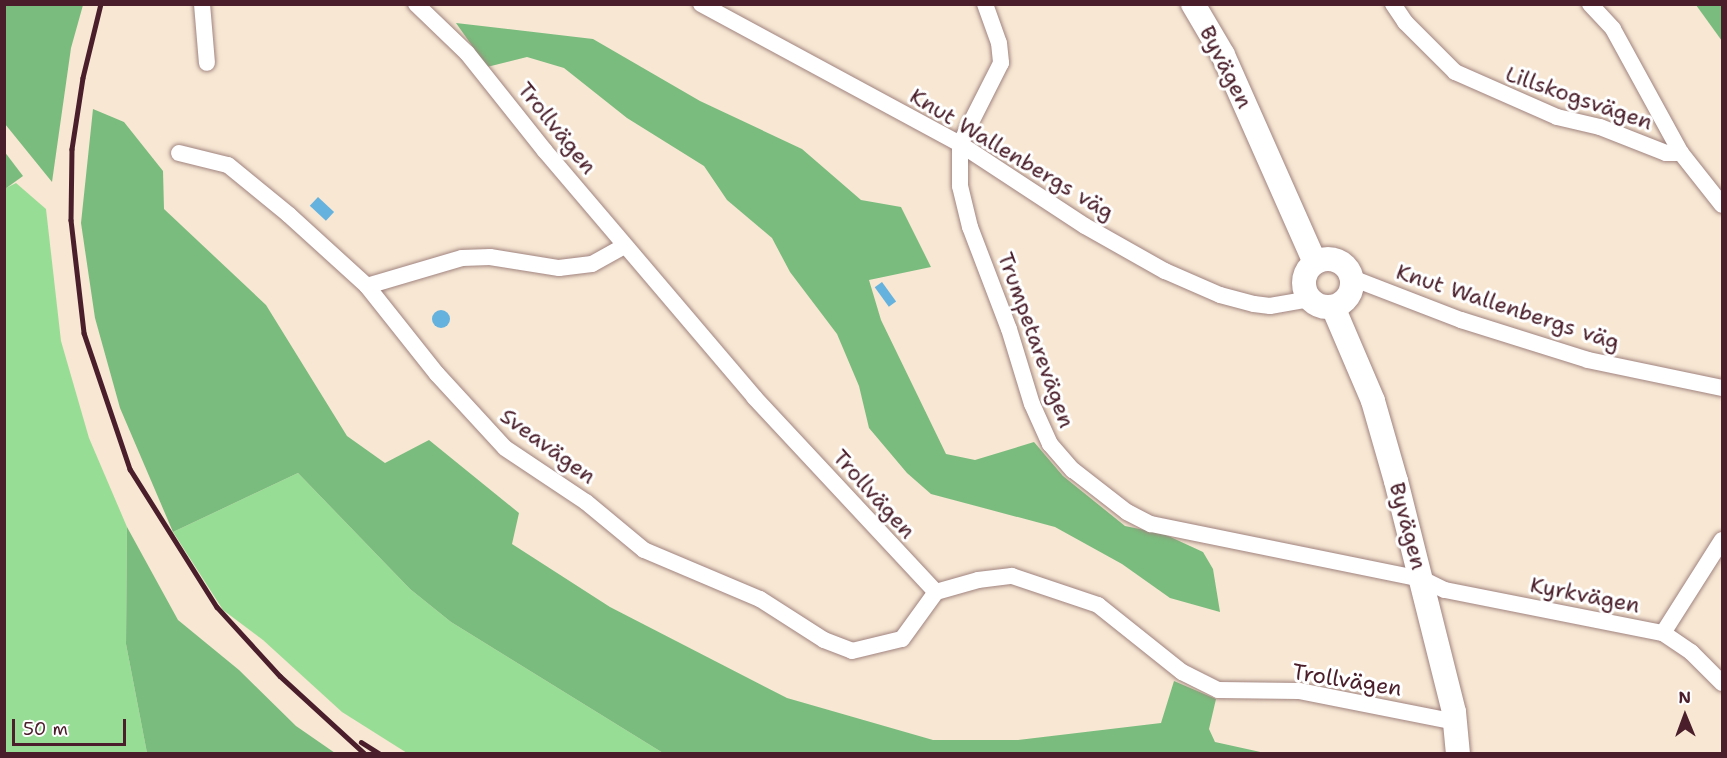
<!DOCTYPE html>
<html>
<head>
<meta charset="utf-8">
<style>
  body { margin:0 }
  #map { position:relative; width:1727px; height:758px; overflow:hidden; background:#f7e7d3; font-family:"Shantell Sans",sans-serif }
  div>[style] { position:absolute }
  .green>* { inset:0; background:#98dd95 }
  .forest>* { inset:0; background:#7abc7e }
  .water>* { inset:0; background:#65b2df; transform-origin:0 0 }
  .round { border-radius:50% }
  .roads { filter:drop-shadow(0 0 2px #a0837f) drop-shadow(0 0 2px #a0837f) }
  .street>* { height:16px; margin:-8px; padding:0 8px; transform-origin:8px; border-radius:8px; background:#fff }
  .secondary>* { height:24px; margin:-12px; padding:0 12px; transform-origin:12px; border-radius:12px; background:#fff }
  .secondary>.ring { margin:-12px; padding:0; box-sizing:content-box; background:none; border:24px solid #fff; border-radius:50% }
  .rail>* { height:4.5px; margin:-2.25px; padding:0 2.25px; transform-origin:2.25px; border-radius:2.25px; background:#4a1f2b }
  span { translate:-50% -50%; white-space:nowrap; text-align:center; line-height:1.15; -webkit-text-stroke:6px #fff; paint-order:stroke }
  .street-label { font-size:22px; color:#4a1f2b }
  .frame { position:absolute; inset:0; border:6px solid #4a1f2b; pointer-events:none }
  .north { position:absolute; left:1655px; top:686px; width:60px; height:60px; -webkit-text-stroke:4px #fff; paint-order:stroke; rotate:359deg; font-size:16px; font-weight:700; line-height:24px; text-align:center; color:#4a1f2b }
  .north::after { content:''; display:block; margin:auto; width:21px; height:27px; background:#4a1f2b; clip-path:polygon(50% 0,100% 100%,50% 72%,0 100%) }
  .scale { position:absolute; left:12px; top:719px; width:114px; height:27px; box-sizing:border-box; border:3px solid #4a1f2b; border-top:0; padding-left:8px; font-size:18px; line-height:21px; white-space:nowrap; color:#4a1f2b; -webkit-text-stroke:4px #fff; paint-order:stroke }
</style>
</head>
<body>
<div id="map">
  <div class="green">
    <div style="clip-path:polygon(16px 183px,46px 209px,61px 341px,89px 438px,127px 527px,126px 644px,147px 753px,5px 753px,4px 189px)"></div>
    <div style="clip-path:polygon(298px 473px,410px 589px,451px 622px,663px 753px,407px 753px,342px 712px,263px 640px,223px 610px,173px 532px)"></div>
  </div>
  <div class="forest">
    <div style="clip-path:polygon(4px 5px,83px 5px,71px 48px,52px 182px,5px 124px)"></div>
    <div style="clip-path:polygon(1696px 5px,1722px 5px,1722px 41px)"></div>
    <div style="clip-path:polygon(456px 23px,593px 39px,700px 101px,802px 149px,861px 200px,901px 207px,931px 267px,869px 280px,881px 320px,946px 454px,975px 460px,1034px 442px,1063px 476px,1125px 526px,1164px 534px,1203px 552px,1213px 569px,1220px 612px,1170px 598px,1122px 564px,1055px 527px,931px 494px,907px 473px,869px 428px,859px 386px,837px 334px,790px 272px,772px 238px,727px 200px,704px 166px,627px 118px,564px 68px,527px 57px,487px 67px)"></div>
    <div style="clip-path:polygon(93px 109px,124px 122px,163px 171px,164px 209px,266px 305px,347px 436px,385px 463px,429px 440px,519px 513px,512px 544px,610px 607px,787px 698px,933px 740px,1018px 740px,1161px 723px,1174px 681px,1216px 699px,1209px 729px,1215px 742px,1265px 753px,663px 753px,451px 622px,410px 589px,298px 473px,173px 532px,120px 408px,95px 318px,81px 223px)"></div>
    <div style="clip-path:polygon(4px 151px,23px 176px,5px 189px,4px 189px)"></div>
    <div style="clip-path:polygon(127px 527px,178px 620px,239px 670px,296px 726px,335px 753px,147px 753px,126px 644px)"></div>
  </div>
  <div class="water">
    <div style="left:318px;top:197px;width:22px;height:12px;rotate:43deg"></div>
    <div style="left:882px;top:282px;width:24px;height:9px;rotate:54deg"></div>
    <div class="round" style="left:432px;top:310px;width:18px;height:18px"></div>
  </div>
  <div class="roads">
    <div class="street">
      <div style="left:202px;top:4px;width:59px;rotate:85.2deg"></div>
      <div style="left:416px;top:4px;width:71px;rotate:43.9deg"></div>
      <div style="left:467px;top:53px;width:125px;rotate:51.5deg"></div>
      <div style="left:545px;top:151px;width:323px;rotate:49.6deg"></div>
      <div style="left:754px;top:397px;width:267px;rotate:47deg"></div>
      <div style="left:936px;top:592px;width:44px;rotate:-15.9deg"></div>
      <div style="left:978px;top:580px;width:34px;rotate:-7deg"></div>
      <div style="left:1012px;top:576px;width:91px;rotate:18.6deg"></div>
      <div style="left:1098px;top:605px;width:107px;rotate:38.6deg"></div>
      <div style="left:1182px;top:672px;width:40px;rotate:26.6deg"></div>
      <div style="left:1218px;top:690px;width:81px;rotate:0.7deg"></div>
      <div style="left:1299px;top:691px;width:159px;rotate:11.2deg"></div>
      <div style="left:701px;top:4px;width:294px;rotate:28.4deg"></div>
      <div style="left:960px;top:144px;width:149px;rotate:33.3deg"></div>
      <div style="left:1085px;top:226px;width:92px;rotate:29.4deg"></div>
      <div style="left:1165px;top:271px;width:60px;rotate:23.6deg"></div>
      <div style="left:1220px;top:295px;width:35px;rotate:15deg"></div>
      <div style="left:1254px;top:304px;width:16px;rotate:7deg"></div>
      <div style="left:1270px;top:306px;width:40px;rotate:-10deg"></div>
      <div style="left:985px;top:4px;width:41px;rotate:70.3deg"></div>
      <div style="left:999px;top:43px;width:20px;rotate:84deg"></div>
      <div style="left:1001px;top:63px;width:91px;rotate:116.8deg"></div>
      <div style="left:960px;top:144px;width:42px;rotate:90deg"></div>
      <div style="left:960px;top:186px;width:42px;rotate:76.3deg"></div>
      <div style="left:970px;top:227px;width:109px;rotate:69.1deg"></div>
      <div style="left:1009px;top:329px;width:78px;rotate:73deg"></div>
      <div style="left:1032px;top:404px;width:44px;rotate:65.8deg"></div>
      <div style="left:1050px;top:444px;width:35px;rotate:49deg"></div>
      <div style="left:1073px;top:470px;width:68px;rotate:37.9deg"></div>
      <div style="left:1127px;top:512px;width:27px;rotate:27deg"></div>
      <div style="left:1151px;top:524px;width:277px;rotate:11.5deg"></div>
      <div style="left:1422px;top:579px;width:25px;rotate:26deg"></div>
      <div style="left:1445px;top:590px;width:222px;rotate:11.2deg"></div>
      <div style="left:1663px;top:633px;width:34px;rotate:34deg"></div>
      <div style="left:1691px;top:652px;width:44px;rotate:45deg"></div>
      <div style="left:1393px;top:4px;width:22px;rotate:56deg"></div>
      <div style="left:1405px;top:22px;width:71px;rotate:45deg"></div>
      <div style="left:1455px;top:72px;width:111px;rotate:23.8deg"></div>
      <div style="left:1557px;top:117px;width:44px;rotate:13.1deg"></div>
      <div style="left:1600px;top:127px;width:71px;rotate:21.5deg"></div>
      <div style="left:1666px;top:153px;width:15px"></div>
      <div style="left:1681px;top:153px;width:66px;rotate:51.7deg"></div>
      <div style="left:1590px;top:4px;width:34px;rotate:47deg"></div>
      <div style="left:1613px;top:29px;width:141px;rotate:61.3deg"></div>
      <div style="left:179px;top:153px;width:50px;rotate:13.8deg"></div>
      <div style="left:228px;top:165px;width:79px;rotate:39.3deg"></div>
      <div style="left:289px;top:215px;width:105px;rotate:42.3deg"></div>
      <div style="left:367px;top:286px;width:112px;rotate:51.5deg"></div>
      <div style="left:437px;top:374px;width:100px;rotate:47.4deg"></div>
      <div style="left:505px;top:448px;width:97px;rotate:33.7deg"></div>
      <div style="left:586px;top:502px;width:75px;rotate:39.6deg"></div>
      <div style="left:644px;top:550px;width:126px;rotate:22.9deg"></div>
      <div style="left:760px;top:599px;width:76px;rotate:32.6deg"></div>
      <div style="left:824px;top:640px;width:30px;rotate:21deg"></div>
      <div style="left:852px;top:651px;width:51px;rotate:-13.5deg"></div>
      <div style="left:902px;top:639px;width:58px;rotate:-54.1deg"></div>
      <div style="left:1352px;top:278px;width:117px;rotate:21.1deg"></div>
      <div style="left:1461px;top:320px;width:133px;rotate:17.5deg"></div>
      <div style="left:1588px;top:360px;width:137px;rotate:11.8deg"></div>
      <div style="left:367px;top:286px;width:99px;rotate:-16.4deg"></div>
      <div style="left:462px;top:258px;width:28px;rotate:-2deg"></div>
      <div style="left:490px;top:257px;width:70px;rotate:9.1deg"></div>
      <div style="left:559px;top:268px;width:33px;rotate:-7deg"></div>
      <div style="left:592px;top:264px;width:37px;rotate:-29deg"></div>
      <div style="left:1663px;top:633px;width:110px;rotate:-57.6deg"></div>
    </div>
    <div class="secondary">
      <div style="left:1193px;top:4px;width:59px;rotate:59.5deg"></div>
      <div style="left:1223px;top:55px;width:227px;rotate:66.1deg"></div>
      <div class="ring" style="left:1304px;top:259px;width:24px;height:24px"></div>
      <div style="left:1333px;top:307px;width:102px;rotate:66.9deg"></div>
      <div style="left:1373px;top:401px;width:83px;rotate:74deg"></div>
      <div style="left:1396px;top:481px;width:238px;rotate:75.9deg"></div>
      <div style="left:1454px;top:712px;width:42px;rotate:84.6deg"></div>
    </div>
  </div>
  <div class="rail">
    <div style="left:101px;top:4px;width:76px;rotate:103.7deg"></div>
    <div style="left:83px;top:78px;width:72px;rotate:98.8deg"></div>
    <div style="left:72px;top:149px;width:71px;rotate:90.8deg"></div>
    <div style="left:71px;top:220px;width:114px;rotate:83.4deg"></div>
    <div style="left:84px;top:333px;width:144px;rotate:71.3deg"></div>
    <div style="left:130px;top:469px;width:163px;rotate:57.8deg"></div>
    <div style="left:217px;top:607px;width:93px;rotate:47.6deg"></div>
    <div style="left:280px;top:676px;width:115px;rotate:42.5deg"></div>
    <div style="left:361px;top:742px;width:22px;rotate:32deg"></div>
  </div>
  <div class="street-label">
    <span style="left:1226px;top:67px;rotate:63deg">Byvägen</span>
    <span style="left:1579px;top:98px;rotate:19deg">Lillskogsvägen</span>
    <span style="left:557px;top:128px;rotate:51deg">Trollvägen</span>
    <span style="left:1012px;top:154px;rotate:31deg">Knut Wallenbergs väg</span>
    <span style="left:1508px;top:307px;rotate:18deg">Knut Wallenbergs väg</span>
    <span style="left:1036px;top:340px;rotate:70deg">Trumpetarevägen</span>
    <span style="left:548px;top:446px;rotate:36deg">Sveavägen</span>
    <span style="left:874px;top:494px;rotate:48deg">Trollvägen</span>
    <span style="left:1408px;top:526px;rotate:75deg">Byvägen</span>
    <span style="left:1585px;top:595px;rotate:11deg">Kyrkvägen</span>
    <span style="left:1347px;top:680px;rotate:9deg">Trollvägen</span>
  </div>
  <div class="frame"></div>
  <div class="north">N</div>
  <div class="scale">50 m</div>
</div>
</body>
</html>
